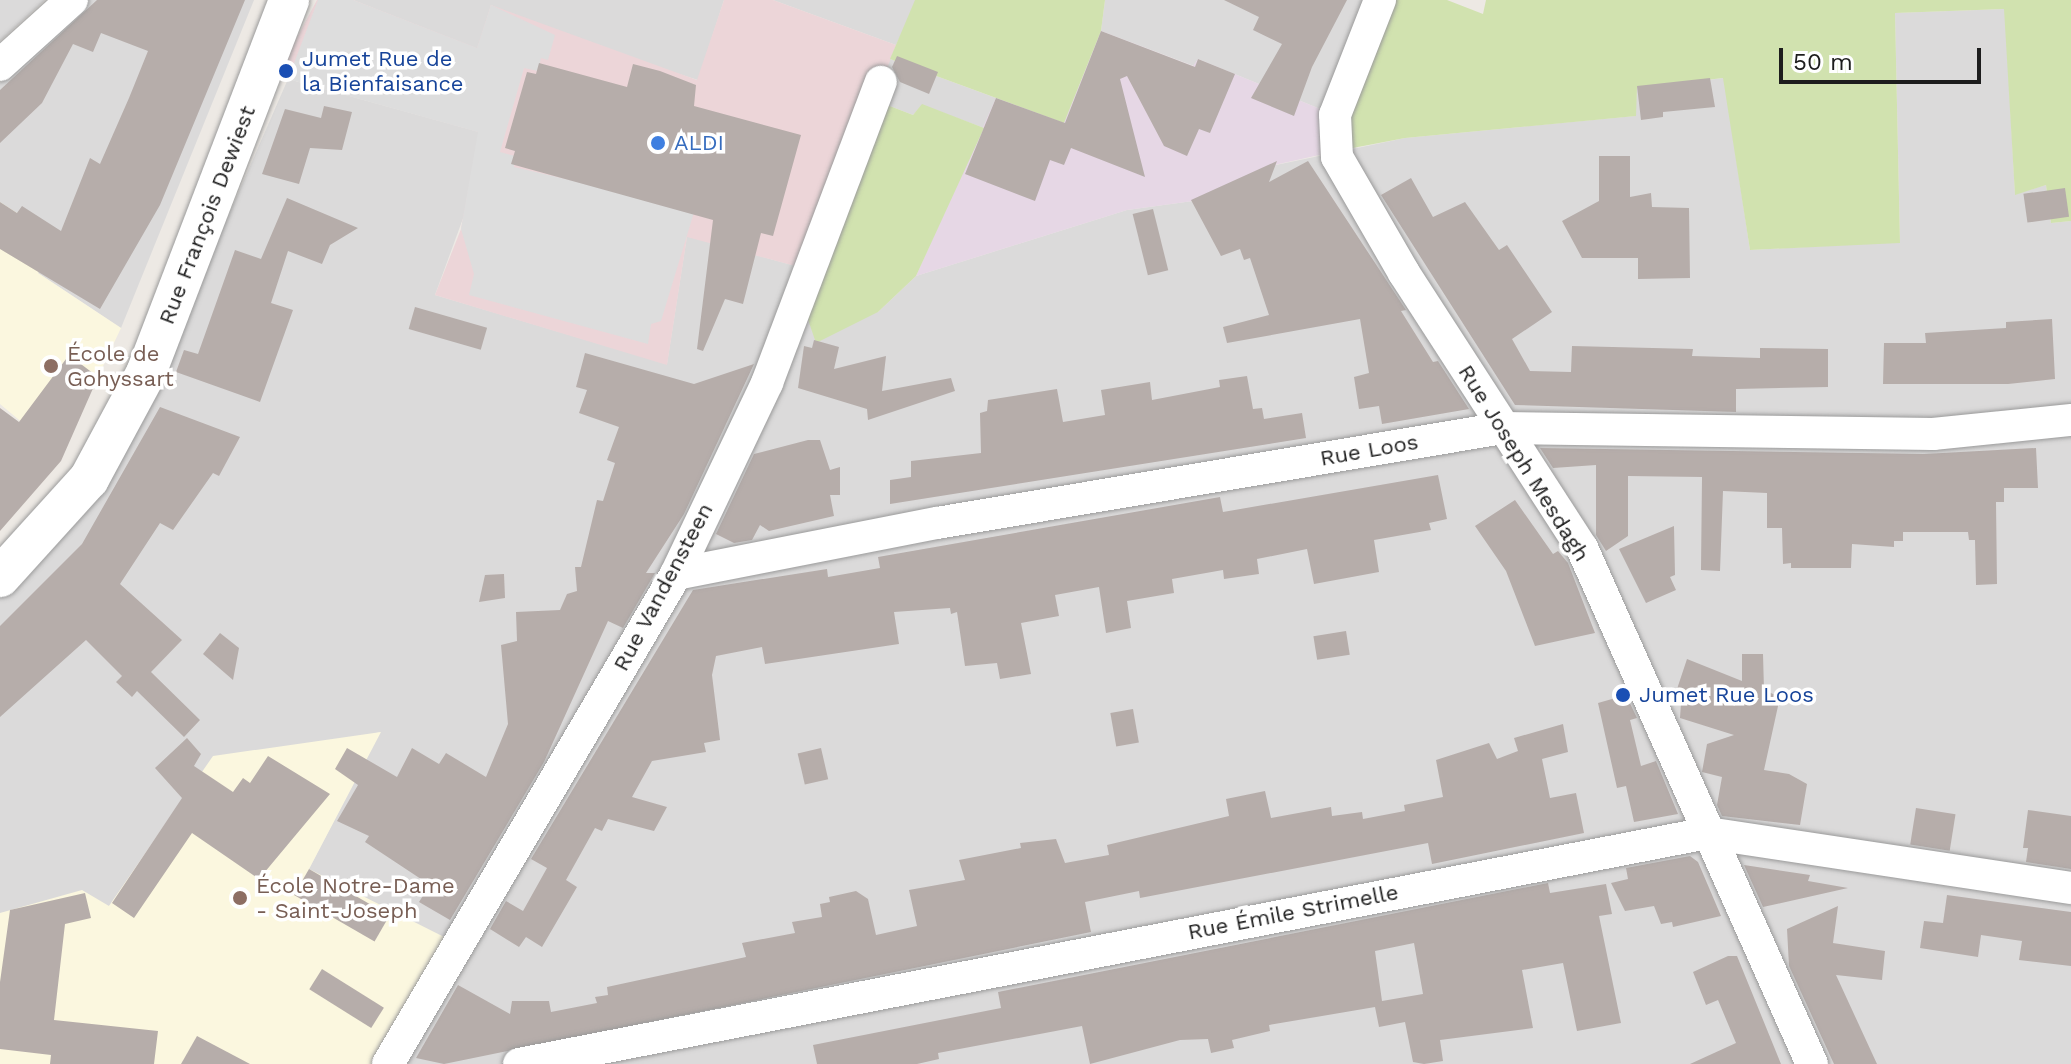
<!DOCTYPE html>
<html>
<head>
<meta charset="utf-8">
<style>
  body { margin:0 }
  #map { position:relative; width:2071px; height:1064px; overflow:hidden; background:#ede9e4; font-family:"Work Sans",sans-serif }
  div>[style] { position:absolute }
  .residential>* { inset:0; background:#dbdada }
  .commercial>* { inset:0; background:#ecd5d8 }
  .industrial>* { inset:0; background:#e6d7e5 }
  .education>* { inset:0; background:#fbf7df }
  .grass>* { inset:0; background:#d1e2af }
  .parking>* { inset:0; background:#ddd }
  .building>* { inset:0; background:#b6adaa; transform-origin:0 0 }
  .roads { filter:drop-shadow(0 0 2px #9a9a9a) drop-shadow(0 0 2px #9a9a9a) }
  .minor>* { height:32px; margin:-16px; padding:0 16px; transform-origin:16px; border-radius:16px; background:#fff }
  .tertiary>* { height:40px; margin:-20px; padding:0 20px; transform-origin:20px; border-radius:20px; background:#fff }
  .dots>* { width:22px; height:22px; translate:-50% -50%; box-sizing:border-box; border:4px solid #fff; border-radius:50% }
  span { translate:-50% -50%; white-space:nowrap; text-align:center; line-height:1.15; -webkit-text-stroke:7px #fff; paint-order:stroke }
  .transit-label { font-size:22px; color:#164399 }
  .left { translate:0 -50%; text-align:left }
  .shop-label { font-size:22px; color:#366cbe }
  .street-label { font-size:22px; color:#1d1d1d }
  .education-label { font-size:22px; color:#785e54 }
  .scale { position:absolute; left:1779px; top:48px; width:202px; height:36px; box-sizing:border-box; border:4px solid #1d1d1d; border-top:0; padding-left:10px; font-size:24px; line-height:28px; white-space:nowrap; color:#1d1d1d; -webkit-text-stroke:6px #fff; paint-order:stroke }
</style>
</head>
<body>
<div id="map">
  <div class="residential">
    <div style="clip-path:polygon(0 0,45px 0,0 41px)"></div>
    <div style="clip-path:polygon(86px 0,254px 0,121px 328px,38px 273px,0 202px,0 83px)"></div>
    <div style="clip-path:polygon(353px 0,724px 0,698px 80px,555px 35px,491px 5px,478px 49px)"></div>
    <div style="clip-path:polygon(773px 0,918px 0,896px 45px)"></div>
    <div style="clip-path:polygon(1105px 0,1376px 0,1335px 115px,1198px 59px,1194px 66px,1101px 31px)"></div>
    <div style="clip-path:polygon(2005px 9px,2015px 194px,2046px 185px,2051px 223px,2071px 221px,2071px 1064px,387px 1064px,309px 869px,380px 732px,193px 783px,109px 906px,0 913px,0 592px,179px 329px,288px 79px,479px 132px,469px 202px,435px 295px,667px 364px,687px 236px,810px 270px,878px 312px,916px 276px,1127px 210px,1193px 201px,1266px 167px,1405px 138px,1635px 116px,1637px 88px,1724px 78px,1750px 250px,1900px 242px,1895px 13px)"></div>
    <div style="clip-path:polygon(890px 59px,996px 98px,984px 128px,922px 105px,913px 115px,874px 100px)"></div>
  </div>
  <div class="commercial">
    <div style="clip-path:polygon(317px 0,353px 0,477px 48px,491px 5px,697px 80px,724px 0,773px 0,896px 45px,810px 270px,687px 237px,667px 365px,435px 295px,461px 229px,479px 132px,277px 75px)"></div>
  </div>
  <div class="industrial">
    <div style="clip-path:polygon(1101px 31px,1193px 66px,1198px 59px,1335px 115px,1337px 151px,1266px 167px,1193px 201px,1127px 210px,916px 276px,996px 98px,1064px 122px)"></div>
  </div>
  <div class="education">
    <div style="clip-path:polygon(0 202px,59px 240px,38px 273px,121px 328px,61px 455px,0 404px)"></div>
    <div style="clip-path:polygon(381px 732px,309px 869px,458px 944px,388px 1064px,0 1064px,0 913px,82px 890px,109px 906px,213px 756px)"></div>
  </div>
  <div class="grass">
    <div style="clip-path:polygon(915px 0,1105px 0,1101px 31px,1064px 123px,890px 59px)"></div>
    <div style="clip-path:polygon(1396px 0,1447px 0,1483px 14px,1486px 0,2071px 0,2071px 221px,2051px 223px,2046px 185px,2015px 195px,2004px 9px,1895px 13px,1900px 243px,1750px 250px,1723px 78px,1637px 88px,1636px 116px,1405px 138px,1337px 151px)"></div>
    <div style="clip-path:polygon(874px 100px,913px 115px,922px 104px,984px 128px,916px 276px,878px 312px,816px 343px,800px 296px)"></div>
  </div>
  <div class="parking">
    <div style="clip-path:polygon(318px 0,353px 0,477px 48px,491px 5px,555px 35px,548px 60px,541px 58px,538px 71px,524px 68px,500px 152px,515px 156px,514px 167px,695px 209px,661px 321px,651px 324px,648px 344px,469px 295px,474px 274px,461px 229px,478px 132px,288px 79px)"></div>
  </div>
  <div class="building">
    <div style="clip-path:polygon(97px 0,245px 0,160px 205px,100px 309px,0 249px,0 202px,17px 213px,22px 206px,61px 231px,90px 158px,100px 164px,129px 98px,148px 51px,101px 33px,93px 52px,73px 44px,42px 103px,0 143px,0 90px)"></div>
    <div style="clip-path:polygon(1224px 0,1347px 0,1312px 67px,1294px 116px,1251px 98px,1282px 44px,1253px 30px,1259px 17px)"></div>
    <div style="clip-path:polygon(1101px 31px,1195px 67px,1198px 59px,1235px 74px,1210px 133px,1199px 129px,1187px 156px,1164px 146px,1127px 76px,1120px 79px,1145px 177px,1071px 148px,1064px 165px,1050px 160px,1035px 201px,965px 174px,996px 98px,1065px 123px)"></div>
    <div style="clip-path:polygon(897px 56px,938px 72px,929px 94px,900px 82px,892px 67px)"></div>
    <div style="clip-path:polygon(539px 63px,627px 87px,633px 64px,660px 71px,696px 85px,694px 106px,801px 135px,773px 236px,761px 233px,743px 304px,725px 299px,703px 351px,697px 349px,713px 220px,511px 164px,515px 151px,505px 148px,527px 72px,536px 74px)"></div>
    <div style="clip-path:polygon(1710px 78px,1715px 107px,1663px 112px,1663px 117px,1641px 120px,1637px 86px)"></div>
    <div style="clip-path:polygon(324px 106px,352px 112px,342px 150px,310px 148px,299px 184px,262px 174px,285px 109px,321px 118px)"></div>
    <div style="clip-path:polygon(1599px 156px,1630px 156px,1630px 197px,1651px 193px,1652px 207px,1689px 208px,1690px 278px,1638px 279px,1638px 258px,1582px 258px,1562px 221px,1599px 201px)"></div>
    <div style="clip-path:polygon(1277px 161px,1269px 182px,1308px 161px,1406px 310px,1401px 311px,1433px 362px,1438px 361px,1469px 409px,1382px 424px,1379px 406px,1359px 409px,1354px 377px,1369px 373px,1360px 319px,1227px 343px,1223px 327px,1269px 315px,1250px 258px,1244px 260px,1240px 249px,1221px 256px,1191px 200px)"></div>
    <div style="clip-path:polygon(1411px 178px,1433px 217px,1465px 202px,1499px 250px,1507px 245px,1552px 312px,1512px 339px,1530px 371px,1571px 372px,1572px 346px,1693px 349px,1692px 356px,1760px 358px,1760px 348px,1828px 349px,1828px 387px,1736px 389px,1736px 412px,1515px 405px,1381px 195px)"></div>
    <div style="left:2065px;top:188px;width:29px;height:42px;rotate:82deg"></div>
    <div style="clip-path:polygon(287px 198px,358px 228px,330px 245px,322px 264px,288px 251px,271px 303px,293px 310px,260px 402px,176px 372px,184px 350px,198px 354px,235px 250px,261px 259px)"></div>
    <div style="left:1153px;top:209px;width:63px;height:21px;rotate:76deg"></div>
    <div style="left:415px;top:307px;width:75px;height:23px;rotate:16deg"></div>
    <div style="clip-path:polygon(2052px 319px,2055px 379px,2008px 384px,1883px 384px,1884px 343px,1926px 343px,1925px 333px,2006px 328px,2006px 322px)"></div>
    <div style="clip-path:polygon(814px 340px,839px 347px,834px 369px,886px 356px,882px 391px,951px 378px,955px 391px,868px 420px,867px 409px,798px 388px,804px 346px,812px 348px)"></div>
    <div style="clip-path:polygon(585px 353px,694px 384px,754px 364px,684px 514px,646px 573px,655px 573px,623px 628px,608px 621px,544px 762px,450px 920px,419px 902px,430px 885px,365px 842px,369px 836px,337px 821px,358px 785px,335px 769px,347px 748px,397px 777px,412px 748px,439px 764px,446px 753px,486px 777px,508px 724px,501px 645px,517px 641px,516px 612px,560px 610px,567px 594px,577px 591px,575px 567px,581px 567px,597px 500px,603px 501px,615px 463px,607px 460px,619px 427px,579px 413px,587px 390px,576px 387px)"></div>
    <div style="clip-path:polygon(69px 355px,98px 377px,61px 461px,0 531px,0 408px,19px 422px)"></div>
    <div style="clip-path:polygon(1247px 376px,1253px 409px,1262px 408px,1264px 419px,1302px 413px,1306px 438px,890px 504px,890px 480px,911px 477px,911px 461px,981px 453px,980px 413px,987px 411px,988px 400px,1057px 389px,1063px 422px,1105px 415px,1101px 390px,1150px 382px,1152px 400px,1220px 387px,1219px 380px)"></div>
    <div style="clip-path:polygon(160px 407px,240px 437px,219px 476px,213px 473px,173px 530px,160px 523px,120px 584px,182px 640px,151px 672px,200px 720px,184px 737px,137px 691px,132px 697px,116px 682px,122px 676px,86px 640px,0 717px,0 626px,82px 544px)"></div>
    <div style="clip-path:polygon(808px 440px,820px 440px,830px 470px,840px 467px,840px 495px,830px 495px,834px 516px,769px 531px,760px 525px,752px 540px,734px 543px,716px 534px,754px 454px)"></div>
    <div style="clip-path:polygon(1540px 448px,1924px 454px,2036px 448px,2038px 488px,2004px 488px,2004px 502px,1996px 502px,1997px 584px,1976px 585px,1975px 540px,1969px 540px,1968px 532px,1903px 532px,1903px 541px,1894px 541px,1894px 547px,1852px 544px,1851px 568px,1791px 568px,1791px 563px,1783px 564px,1782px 528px,1767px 528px,1767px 493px,1723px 491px,1720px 571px,1701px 570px,1702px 477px,1628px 476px,1628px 536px,1606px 551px,1596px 535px,1596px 465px,1553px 468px)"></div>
    <div style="clip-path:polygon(1438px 475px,1447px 519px,1429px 523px,1431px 530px,1374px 540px,1379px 572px,1314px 584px,1307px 549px,1257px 559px,1259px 574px,1224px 579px,1223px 570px,1172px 579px,1174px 593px,1127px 601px,1131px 628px,1106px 633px,1099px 587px,1055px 595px,1059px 616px,1021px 623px,1031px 674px,1000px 679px,997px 663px,965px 666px,957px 612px,951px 614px,950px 608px,894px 612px,899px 644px,765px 664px,762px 647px,716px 656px,712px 675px,720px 740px,704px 743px,706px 752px,652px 761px,632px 797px,667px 807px,654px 831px,608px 819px,602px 831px,595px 828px,566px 880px,577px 887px,542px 947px,526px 937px,519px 947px,490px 929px,506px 901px,523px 911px,547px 868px,531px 859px,693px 590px,827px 569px,828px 577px,880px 568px,878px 557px,1220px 497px,1223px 512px)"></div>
    <div style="clip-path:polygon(1515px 500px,1553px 554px,1558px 551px,1568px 563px,1595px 633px,1535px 646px,1506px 571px,1475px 526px)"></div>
    <div style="clip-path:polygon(1674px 526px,1675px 575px,1670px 577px,1676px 590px,1646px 603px,1619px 549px)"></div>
    <div style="clip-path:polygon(504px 574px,505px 598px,479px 602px,485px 575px)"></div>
    <div style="left:1346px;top:631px;width:24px;height:33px;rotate:81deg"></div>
    <div style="clip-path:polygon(220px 633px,239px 648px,233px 680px,203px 654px)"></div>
    <div style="clip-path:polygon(1742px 654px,1763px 654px,1764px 690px,1780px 697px,1764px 770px,1789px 774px,1807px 784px,1800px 825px,1722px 816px,1717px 805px,1722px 777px,1702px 772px,1707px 744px,1734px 735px,1680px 718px,1681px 703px,1672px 704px,1687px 659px,1742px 681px)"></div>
    <div style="clip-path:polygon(1626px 695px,1637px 718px,1630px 720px,1641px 766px,1656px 761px,1678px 814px,1634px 822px,1626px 786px,1617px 788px,1598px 703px)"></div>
    <div style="left:1133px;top:709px;width:34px;height:23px;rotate:80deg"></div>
    <div style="clip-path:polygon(1563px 724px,1568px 752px,1542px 759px,1550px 798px,1576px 793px,1584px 833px,1432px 864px,1428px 843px,1140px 898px,1139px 891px,1085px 902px,1091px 932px,444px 1064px,416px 1058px,458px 985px,510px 1014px,512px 1001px,549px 1001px,551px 1012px,597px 1003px,595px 997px,608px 995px,607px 987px,746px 957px,742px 943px,795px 933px,792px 922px,822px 917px,820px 904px,830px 902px,829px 897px,856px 891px,868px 899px,876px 935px,917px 926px,909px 890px,965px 880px,959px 860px,1021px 848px,1020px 843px,1056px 839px,1065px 863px,1109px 855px,1107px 845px,1229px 816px,1226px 799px,1265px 791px,1271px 818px,1331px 807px,1332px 816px,1362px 812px,1363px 819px,1405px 811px,1404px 805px,1443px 797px,1436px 760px,1489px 743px,1497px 759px,1518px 751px,1514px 738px)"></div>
    <div style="clip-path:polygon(187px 738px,201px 754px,194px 766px,233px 792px,243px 778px,250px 783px,268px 756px,330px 794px,259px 879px,192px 833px,134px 918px,112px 903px,182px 798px,155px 768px)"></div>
    <div style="left:821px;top:748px;width:32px;height:24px;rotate:77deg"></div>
    <div style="left:1916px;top:808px;width:40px;height:37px;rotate:9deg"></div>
    <div style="clip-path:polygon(2028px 810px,2071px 816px,2071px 869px,2026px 862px,2028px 848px,2023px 848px)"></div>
    <div style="clip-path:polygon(1690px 856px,1698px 862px,1721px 916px,1673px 927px,1672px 922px,1661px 924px,1654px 906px,1625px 911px,1611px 883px,1628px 879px,1626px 868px)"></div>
    <div style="clip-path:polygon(1744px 865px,1810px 875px,1808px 881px,1848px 888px,1763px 907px)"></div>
    <div style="left:309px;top:869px;width:93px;height:30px;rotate:30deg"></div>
    <div style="clip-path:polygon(evenodd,1548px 883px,1550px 893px,1606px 884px,1612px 914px,1599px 916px,1621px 1023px,1577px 1031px,1563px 963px,1522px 970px,1533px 1028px,1440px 1040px,1443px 1061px,1424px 1064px,1413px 1062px,1405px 1022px,1379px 1027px,1375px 1007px,1269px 1025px,1270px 1031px,1232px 1040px,1234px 1048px,1211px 1053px,1208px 1039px,1180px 1040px,1090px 1064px,1082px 1026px,938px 1053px,939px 1059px,917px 1064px,817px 1064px,813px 1045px,1001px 1008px,998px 992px,1548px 883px,1414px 943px,1423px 994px,1382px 1001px,1375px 951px,1414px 943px)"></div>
    <div style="clip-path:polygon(85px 893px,91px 918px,65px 924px,54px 1020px,158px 1031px,154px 1064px,50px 1064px,51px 1055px,0 1049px,0 982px,10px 910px)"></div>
    <div style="clip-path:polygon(1947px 895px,2071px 912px,2071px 966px,2019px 960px,2022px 941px,1981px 935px,1978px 957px,1920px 948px,1924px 921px,1943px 923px)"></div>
    <div style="clip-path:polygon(1838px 906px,1833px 943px,1885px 951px,1882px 980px,1836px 975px,1877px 1064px,1834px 1064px,1789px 966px,1787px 929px)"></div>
    <div style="clip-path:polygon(1728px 956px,1737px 956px,1781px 1064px,1690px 1064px,1736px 1043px,1718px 1000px,1706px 1005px,1693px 972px)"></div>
    <div style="left:322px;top:969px;width:73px;height:24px;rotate:32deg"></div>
    <div style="clip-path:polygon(197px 1036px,250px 1064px,181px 1064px)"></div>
  </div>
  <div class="roads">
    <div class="minor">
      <div style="left:1380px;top:0;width:123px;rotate:111.4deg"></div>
      <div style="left:1335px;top:115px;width:42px;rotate:87.3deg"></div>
      <div style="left:1337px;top:157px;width:134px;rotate:60deg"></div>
      <div style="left:1404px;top:273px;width:328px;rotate:57.1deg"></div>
      <div style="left:1582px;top:548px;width:565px;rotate:65.98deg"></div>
      <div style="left:0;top:65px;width:97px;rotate:-42.1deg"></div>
      <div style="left:676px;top:574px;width:266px;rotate:-11.1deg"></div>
      <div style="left:937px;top:523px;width:574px;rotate:-9.53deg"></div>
      <div style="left:1503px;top:428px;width:430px;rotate:0.8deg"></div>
      <div style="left:1933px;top:434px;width:139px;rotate:-5.8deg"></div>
      <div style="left:388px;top:1064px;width:568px;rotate:-59.55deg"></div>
      <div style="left:676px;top:574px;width:212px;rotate:-64.5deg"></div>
      <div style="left:767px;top:383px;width:322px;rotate:-69.3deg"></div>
      <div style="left:519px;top:1064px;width:1210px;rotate:-11deg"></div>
      <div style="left:1707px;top:833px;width:368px;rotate:8.6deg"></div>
    </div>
    <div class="tertiary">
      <div style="left:0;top:577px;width:132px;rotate:-47.8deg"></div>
      <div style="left:89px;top:479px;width:120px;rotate:-61.7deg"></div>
      <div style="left:146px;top:373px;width:399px;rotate:-69deg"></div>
    </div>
  </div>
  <div class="dots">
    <div style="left:286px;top:71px;background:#1a4fb4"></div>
    <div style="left:658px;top:143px;background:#3f7fe0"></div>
    <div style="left:51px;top:366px;background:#8d6e63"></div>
    <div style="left:1623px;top:695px;background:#1a4fb4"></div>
    <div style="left:240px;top:898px;background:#8d6e63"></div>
  </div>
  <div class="transit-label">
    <span class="left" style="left:302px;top:71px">Jumet Rue de<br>la Bienfaisance</span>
    <span class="left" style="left:1639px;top:695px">Jumet Rue Loos</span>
  </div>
  <div class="shop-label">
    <span class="left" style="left:674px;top:143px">ALDI</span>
  </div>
  <div class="street-label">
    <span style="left:207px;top:215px;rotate:-69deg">Rue François Dewiest</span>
    <span style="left:1369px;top:450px;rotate:-10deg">Rue Loos</span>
    <span style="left:1524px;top:463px;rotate:58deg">Rue Joseph Mesdagh</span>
    <span style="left:663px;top:587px;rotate:-62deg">Rue Vandensteen</span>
    <span style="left:1293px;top:912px;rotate:-11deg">Rue Émile Strimelle</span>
  </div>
  <div class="education-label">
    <span class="left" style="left:67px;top:366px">École de<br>Gohyssart</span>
    <span class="left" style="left:256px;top:898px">École Notre-Dame<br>- Saint-Joseph</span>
  </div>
  <div class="scale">50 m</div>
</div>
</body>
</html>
